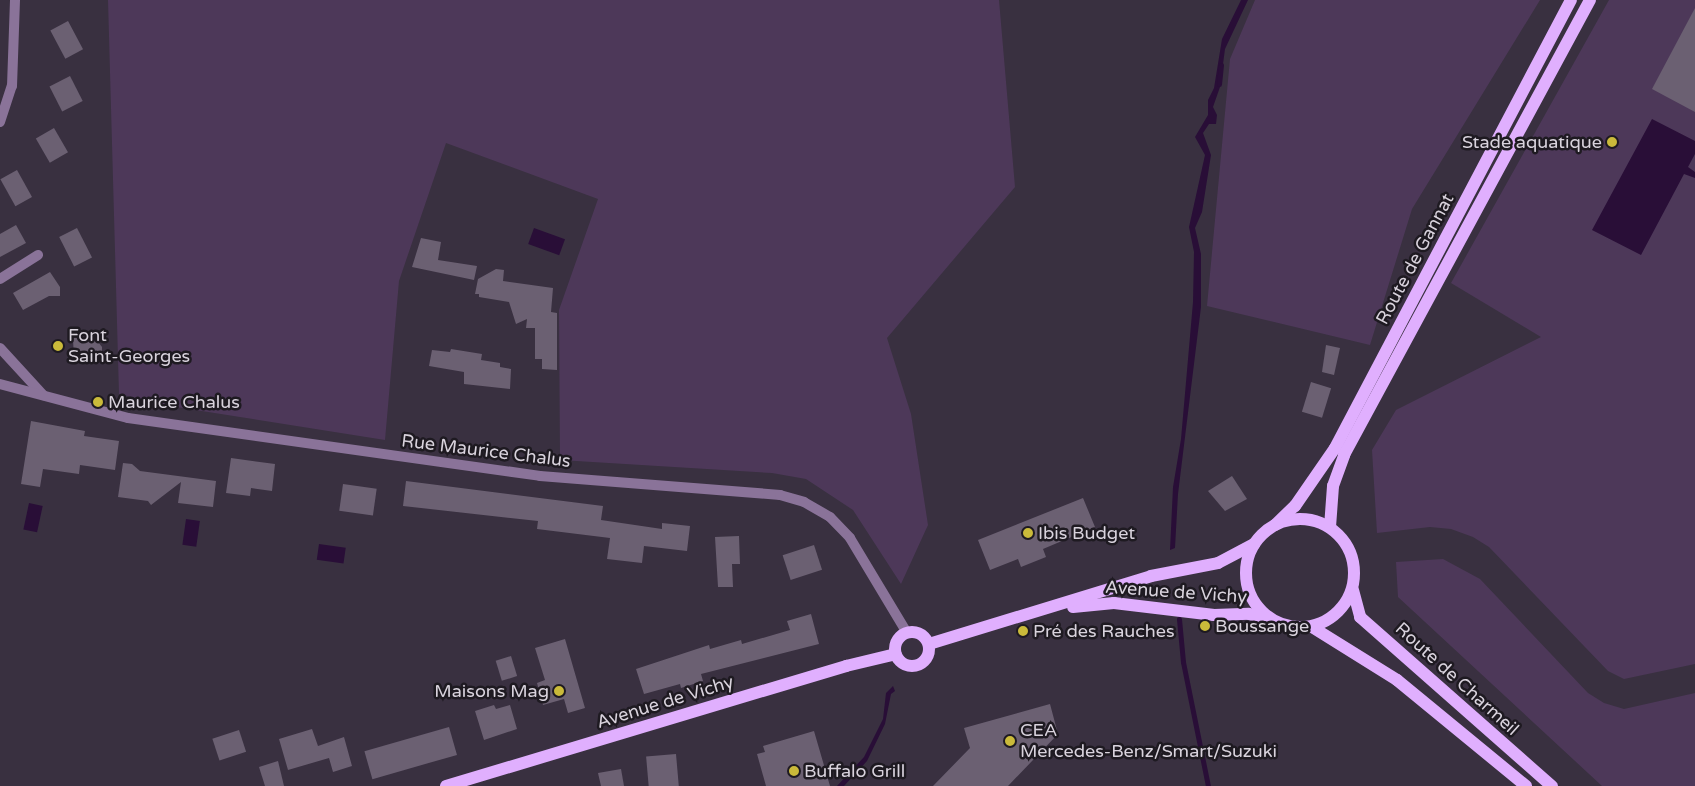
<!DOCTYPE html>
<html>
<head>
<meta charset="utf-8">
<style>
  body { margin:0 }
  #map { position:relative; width:1695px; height:786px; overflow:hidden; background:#393040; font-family:"Varela Round",sans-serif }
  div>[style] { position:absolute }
  .green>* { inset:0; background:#4d3859 }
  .water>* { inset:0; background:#290e37; transform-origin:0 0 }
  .stream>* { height:5px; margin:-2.5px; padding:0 2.5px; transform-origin:2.5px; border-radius:2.5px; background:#290e37 }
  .building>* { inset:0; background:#6b6072; transform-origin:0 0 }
  .minor>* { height:10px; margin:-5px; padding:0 5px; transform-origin:5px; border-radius:5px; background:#8a7399 }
  .tertiary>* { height:10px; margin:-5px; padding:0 5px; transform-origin:5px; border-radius:5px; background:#8a7399 }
  .primary>* { height:12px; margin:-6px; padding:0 6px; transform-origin:6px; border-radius:6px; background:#e0affe }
  .primary>.ring { margin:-6px; padding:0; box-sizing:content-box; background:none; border:12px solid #e0affe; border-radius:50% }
  .dots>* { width:14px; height:14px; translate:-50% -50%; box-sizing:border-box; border:2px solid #1e1a21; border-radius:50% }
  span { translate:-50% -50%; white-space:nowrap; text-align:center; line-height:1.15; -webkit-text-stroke:5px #1e1a21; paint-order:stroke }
  .poi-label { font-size:18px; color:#d9d3dd }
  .right { translate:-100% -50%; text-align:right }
  .left { translate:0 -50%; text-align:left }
  .street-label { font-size:18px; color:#d9d3dd }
</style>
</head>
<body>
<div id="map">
  <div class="green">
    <div style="clip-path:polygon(108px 0,999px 0,1015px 187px,887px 338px,911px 414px,928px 525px,901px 584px,853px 510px,806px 479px,772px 473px,560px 460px,559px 310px,598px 199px,446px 143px,399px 281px,385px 440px,170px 406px,119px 394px)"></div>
    <div style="clip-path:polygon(1255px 0,1540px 0,1412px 209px,1370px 345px,1207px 306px,1230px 59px)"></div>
    <div style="clip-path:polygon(1609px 0,1695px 0,1695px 664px,1624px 679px,1608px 671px,1489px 547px,1473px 537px,1451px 529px,1430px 527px,1377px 533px,1372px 450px,1396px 410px,1541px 337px,1451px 283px)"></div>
    <div style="clip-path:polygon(1443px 559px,1480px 579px,1588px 693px,1604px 703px,1624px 709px,1695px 693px,1695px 786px,1602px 786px,1398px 597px,1396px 562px)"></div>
  </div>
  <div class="water">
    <div style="clip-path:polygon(1241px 0,1248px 0,1225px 49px,1220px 87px,1213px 107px,1217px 115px,1216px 124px,1209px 124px,1203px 133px,1211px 155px,1202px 212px,1195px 228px,1201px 254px,1201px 307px,1178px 494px,1175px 548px,1170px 550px,1173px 487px,1181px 439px,1193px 302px,1194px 252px,1189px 227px,1205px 155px,1195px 137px,1208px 115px,1208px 100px,1214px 88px,1222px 39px)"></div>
    <div style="clip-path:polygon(1652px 119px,1695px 141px,1695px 154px,1688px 167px,1695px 172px,1695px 178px,1684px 174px,1641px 255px,1592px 230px)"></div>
    <div style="left:534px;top:228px;width:33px;height:17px;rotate:20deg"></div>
    <div style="left:29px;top:503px;width:14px;height:27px;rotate:12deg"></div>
    <div style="left:186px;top:519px;width:14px;height:26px;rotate:8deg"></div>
    <div style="left:319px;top:544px;width:27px;height:16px;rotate:8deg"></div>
    <div style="clip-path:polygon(893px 686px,895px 691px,891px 694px,885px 724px,867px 761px,844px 786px,837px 786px,864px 757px,883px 719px,886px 693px)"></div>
  </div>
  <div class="stream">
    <div style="left:1219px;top:84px;width:19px;rotate:-84deg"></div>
    <div style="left:1179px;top:619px;width:43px;rotate:84.7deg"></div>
    <div style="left:1183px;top:662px;width:126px;rotate:78.6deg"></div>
  </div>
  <div class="building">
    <div style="clip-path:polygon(1695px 8px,1695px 112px,1652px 89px)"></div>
    <div style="left:68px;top:21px;width:32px;height:20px;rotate:62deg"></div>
    <div style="left:70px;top:76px;width:28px;height:23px;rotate:63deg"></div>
    <div style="left:54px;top:128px;width:28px;height:21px;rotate:60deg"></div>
    <div style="left:17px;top:170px;width:31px;height:19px;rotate:61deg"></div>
    <div style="clip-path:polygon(16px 225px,26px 243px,0 257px,0 234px)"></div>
    <div style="left:77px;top:228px;width:33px;height:20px;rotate:63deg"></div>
    <div style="clip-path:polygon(421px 238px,441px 242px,438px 260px,477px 266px,474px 280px,412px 267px)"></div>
    <div style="clip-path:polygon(496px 269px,504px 270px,503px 281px,553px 288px,551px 312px,557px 313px,557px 370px,542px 369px,542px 359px,535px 359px,535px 328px,526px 328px,527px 319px,516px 324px,509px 302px,479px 297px,479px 294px,475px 294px,478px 279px)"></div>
    <div style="clip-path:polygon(50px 272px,60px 287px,60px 296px,49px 296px,23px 310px,13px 293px)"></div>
    <div style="clip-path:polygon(73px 338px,95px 338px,102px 347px,102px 360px,74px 361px)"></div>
    <div style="clip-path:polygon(1326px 345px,1340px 348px,1334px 375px,1322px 372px)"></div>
    <div style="clip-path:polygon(451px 349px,482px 354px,481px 360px,500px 363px,500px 367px,511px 369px,510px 389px,464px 384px,464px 372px,429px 366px,432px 350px,450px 352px)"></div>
    <div style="left:1311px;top:382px;width:21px;height:31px;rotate:17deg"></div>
    <div style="clip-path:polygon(31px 421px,85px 431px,84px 436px,119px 441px,115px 470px,80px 465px,79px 474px,43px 469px,40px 487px,21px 484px)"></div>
    <div style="clip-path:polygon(231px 458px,275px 464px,272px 491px,251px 488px,250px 496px,226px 493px)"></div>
    <div style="clip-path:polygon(123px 463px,132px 464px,140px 471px,216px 481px,213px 507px,178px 503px,181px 482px,151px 505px,148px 501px,118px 497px)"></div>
    <div style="clip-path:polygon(1232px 476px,1247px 499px,1225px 511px,1208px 491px)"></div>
    <div style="clip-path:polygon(406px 481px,603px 506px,601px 520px,662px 529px,662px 523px,690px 526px,687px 551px,644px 546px,642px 563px,607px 559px,610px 538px,537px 529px,538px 521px,403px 506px)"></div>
    <div style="left:343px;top:484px;width:34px;height:27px;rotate:8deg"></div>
    <div style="clip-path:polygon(1083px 498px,1095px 527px,1043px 549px,1046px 557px,1021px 567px,1018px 559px,990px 570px,978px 540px)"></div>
    <div style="clip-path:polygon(739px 536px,740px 564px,732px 564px,733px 587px,718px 587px,715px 537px)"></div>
    <div style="left:814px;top:545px;width:26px;height:33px;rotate:72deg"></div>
    <div style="clip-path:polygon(811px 614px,819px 644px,701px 674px,703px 681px,681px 688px,680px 684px,644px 694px,636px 669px,709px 645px,710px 649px,741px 640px,742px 644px,790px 630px,787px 621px)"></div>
    <div style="clip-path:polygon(565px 639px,585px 708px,568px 713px,564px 699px,543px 705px,537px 683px,545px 680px,535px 648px)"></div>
    <div style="left:511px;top:656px;width:21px;height:16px;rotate:73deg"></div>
    <div style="clip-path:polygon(1050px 704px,1058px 734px,1008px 786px,933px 786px,970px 748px,964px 728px)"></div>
    <div style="clip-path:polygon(494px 705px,496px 709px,510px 705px,517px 729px,484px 740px,475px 711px)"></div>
    <div style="left:449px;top:727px;width:29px;height:88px;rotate:74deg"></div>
    <div style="clip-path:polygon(312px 729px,318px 746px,344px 737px,352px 766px,333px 772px,329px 758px,288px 770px,279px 739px)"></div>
    <div style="left:239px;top:730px;width:23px;height:28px;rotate:72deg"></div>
    <div style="clip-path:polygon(814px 731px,830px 786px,766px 786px,757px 754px,765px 752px,763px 746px)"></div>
    <div style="left:676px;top:754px;width:32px;height:30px;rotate:85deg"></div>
    <div style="clip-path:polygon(278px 761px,284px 786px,265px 786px,259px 767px)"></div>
    <div style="clip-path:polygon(621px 769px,624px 786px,601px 786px,598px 773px)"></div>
  </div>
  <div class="minor">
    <div style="left:0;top:122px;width:38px;rotate:-72deg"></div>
    <div style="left:12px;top:86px;width:86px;rotate:-88deg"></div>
    <div style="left:0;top:279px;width:45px;rotate:-32.3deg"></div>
    <div style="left:0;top:348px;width:64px;rotate:47.5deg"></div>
  </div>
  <div class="tertiary">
    <div style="left:0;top:384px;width:132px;rotate:14.9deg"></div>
    <div style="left:128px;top:418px;width:416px;rotate:8deg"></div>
    <div style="left:540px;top:476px;width:241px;rotate:4.5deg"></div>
    <div style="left:780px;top:495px;width:25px;rotate:16deg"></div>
    <div style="left:804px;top:502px;width:30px;rotate:30deg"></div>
    <div style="left:830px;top:517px;width:29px;rotate:46deg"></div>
    <div style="left:850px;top:538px;width:111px;rotate:59deg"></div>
  </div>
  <div class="primary">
    <div class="ring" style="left:1246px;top:519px;width:96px;height:96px"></div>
    <div style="left:1275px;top:525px;width:28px;rotate:-44deg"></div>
    <div style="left:1295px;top:506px;width:70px;rotate:-55.4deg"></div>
    <div style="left:1335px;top:448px;width:506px;rotate:-62.22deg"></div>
    <div style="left:1330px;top:527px;width:41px;rotate:-85.8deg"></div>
    <div style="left:1333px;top:486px;width:33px;rotate:-70deg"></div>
    <div style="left:1344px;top:455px;width:517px;rotate:-61.6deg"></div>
    <div style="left:1353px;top:590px;width:28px;rotate:75deg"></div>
    <div style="left:1360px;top:617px;width:256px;rotate:41.4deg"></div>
    <div style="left:1073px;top:607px;width:41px;rotate:-5.6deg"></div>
    <div style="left:1114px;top:603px;width:101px;rotate:6.8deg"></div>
    <div style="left:1214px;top:615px;width:35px;rotate:-2deg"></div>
    <div style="left:1249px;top:614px;width:21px;rotate:14deg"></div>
    <div style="left:1312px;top:627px;width:100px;rotate:31.9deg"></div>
    <div style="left:1397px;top:680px;width:167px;rotate:39.4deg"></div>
    <div class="ring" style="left:895px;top:632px;width:22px;height:22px"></div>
    <div style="left:929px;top:644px;width:232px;rotate:-17deg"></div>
    <div style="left:1151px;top:576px;width:68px;rotate:-11deg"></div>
    <div style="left:1218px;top:563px;width:41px;rotate:-27.8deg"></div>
    <div style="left:446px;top:786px;width:418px;rotate:-16.7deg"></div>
    <div style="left:846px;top:666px;width:51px;rotate:-13.5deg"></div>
  </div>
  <div class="dots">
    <div style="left:1612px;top:142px;background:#caba3a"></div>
    <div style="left:58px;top:346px;background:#caba3a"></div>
    <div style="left:98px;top:402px;background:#caba3a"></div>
    <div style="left:1028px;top:533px;background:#caba3a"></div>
    <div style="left:1205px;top:626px;background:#caba3a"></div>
    <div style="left:1023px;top:631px;background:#caba3a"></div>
    <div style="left:559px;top:691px;background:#caba3a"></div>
    <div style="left:1010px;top:741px;background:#caba3a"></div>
    <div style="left:794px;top:771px;background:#caba3a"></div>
  </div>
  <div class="poi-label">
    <span class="right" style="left:1602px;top:142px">Stade aquatique</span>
    <span class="left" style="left:68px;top:346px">Font<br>Saint-Georges</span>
    <span class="left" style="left:108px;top:402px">Maurice Chalus</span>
    <span class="left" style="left:1038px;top:533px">Ibis Budget</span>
    <span class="left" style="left:1215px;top:626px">Boussange</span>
    <span class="left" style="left:1033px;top:631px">Pré des Rauches</span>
    <span class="right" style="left:549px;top:691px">Maisons Mag</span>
    <span class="left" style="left:1020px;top:741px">CEA<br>Mercedes-Benz/Smart/Suzuki</span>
    <span class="left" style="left:804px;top:771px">Buffalo Grill</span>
  </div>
  <div class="street-label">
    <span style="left:1415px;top:259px;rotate:-62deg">Route de Gannat</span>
    <span style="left:486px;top:451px;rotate:7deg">Rue Maurice Chalus</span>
    <span style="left:1176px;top:592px;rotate:4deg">Avenue de Vichy</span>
    <span style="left:1457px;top:679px;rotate:42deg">Route de Charmeil</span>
    <span style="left:665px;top:702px;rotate:-17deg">Avenue de Vichy</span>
  </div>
</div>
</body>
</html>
